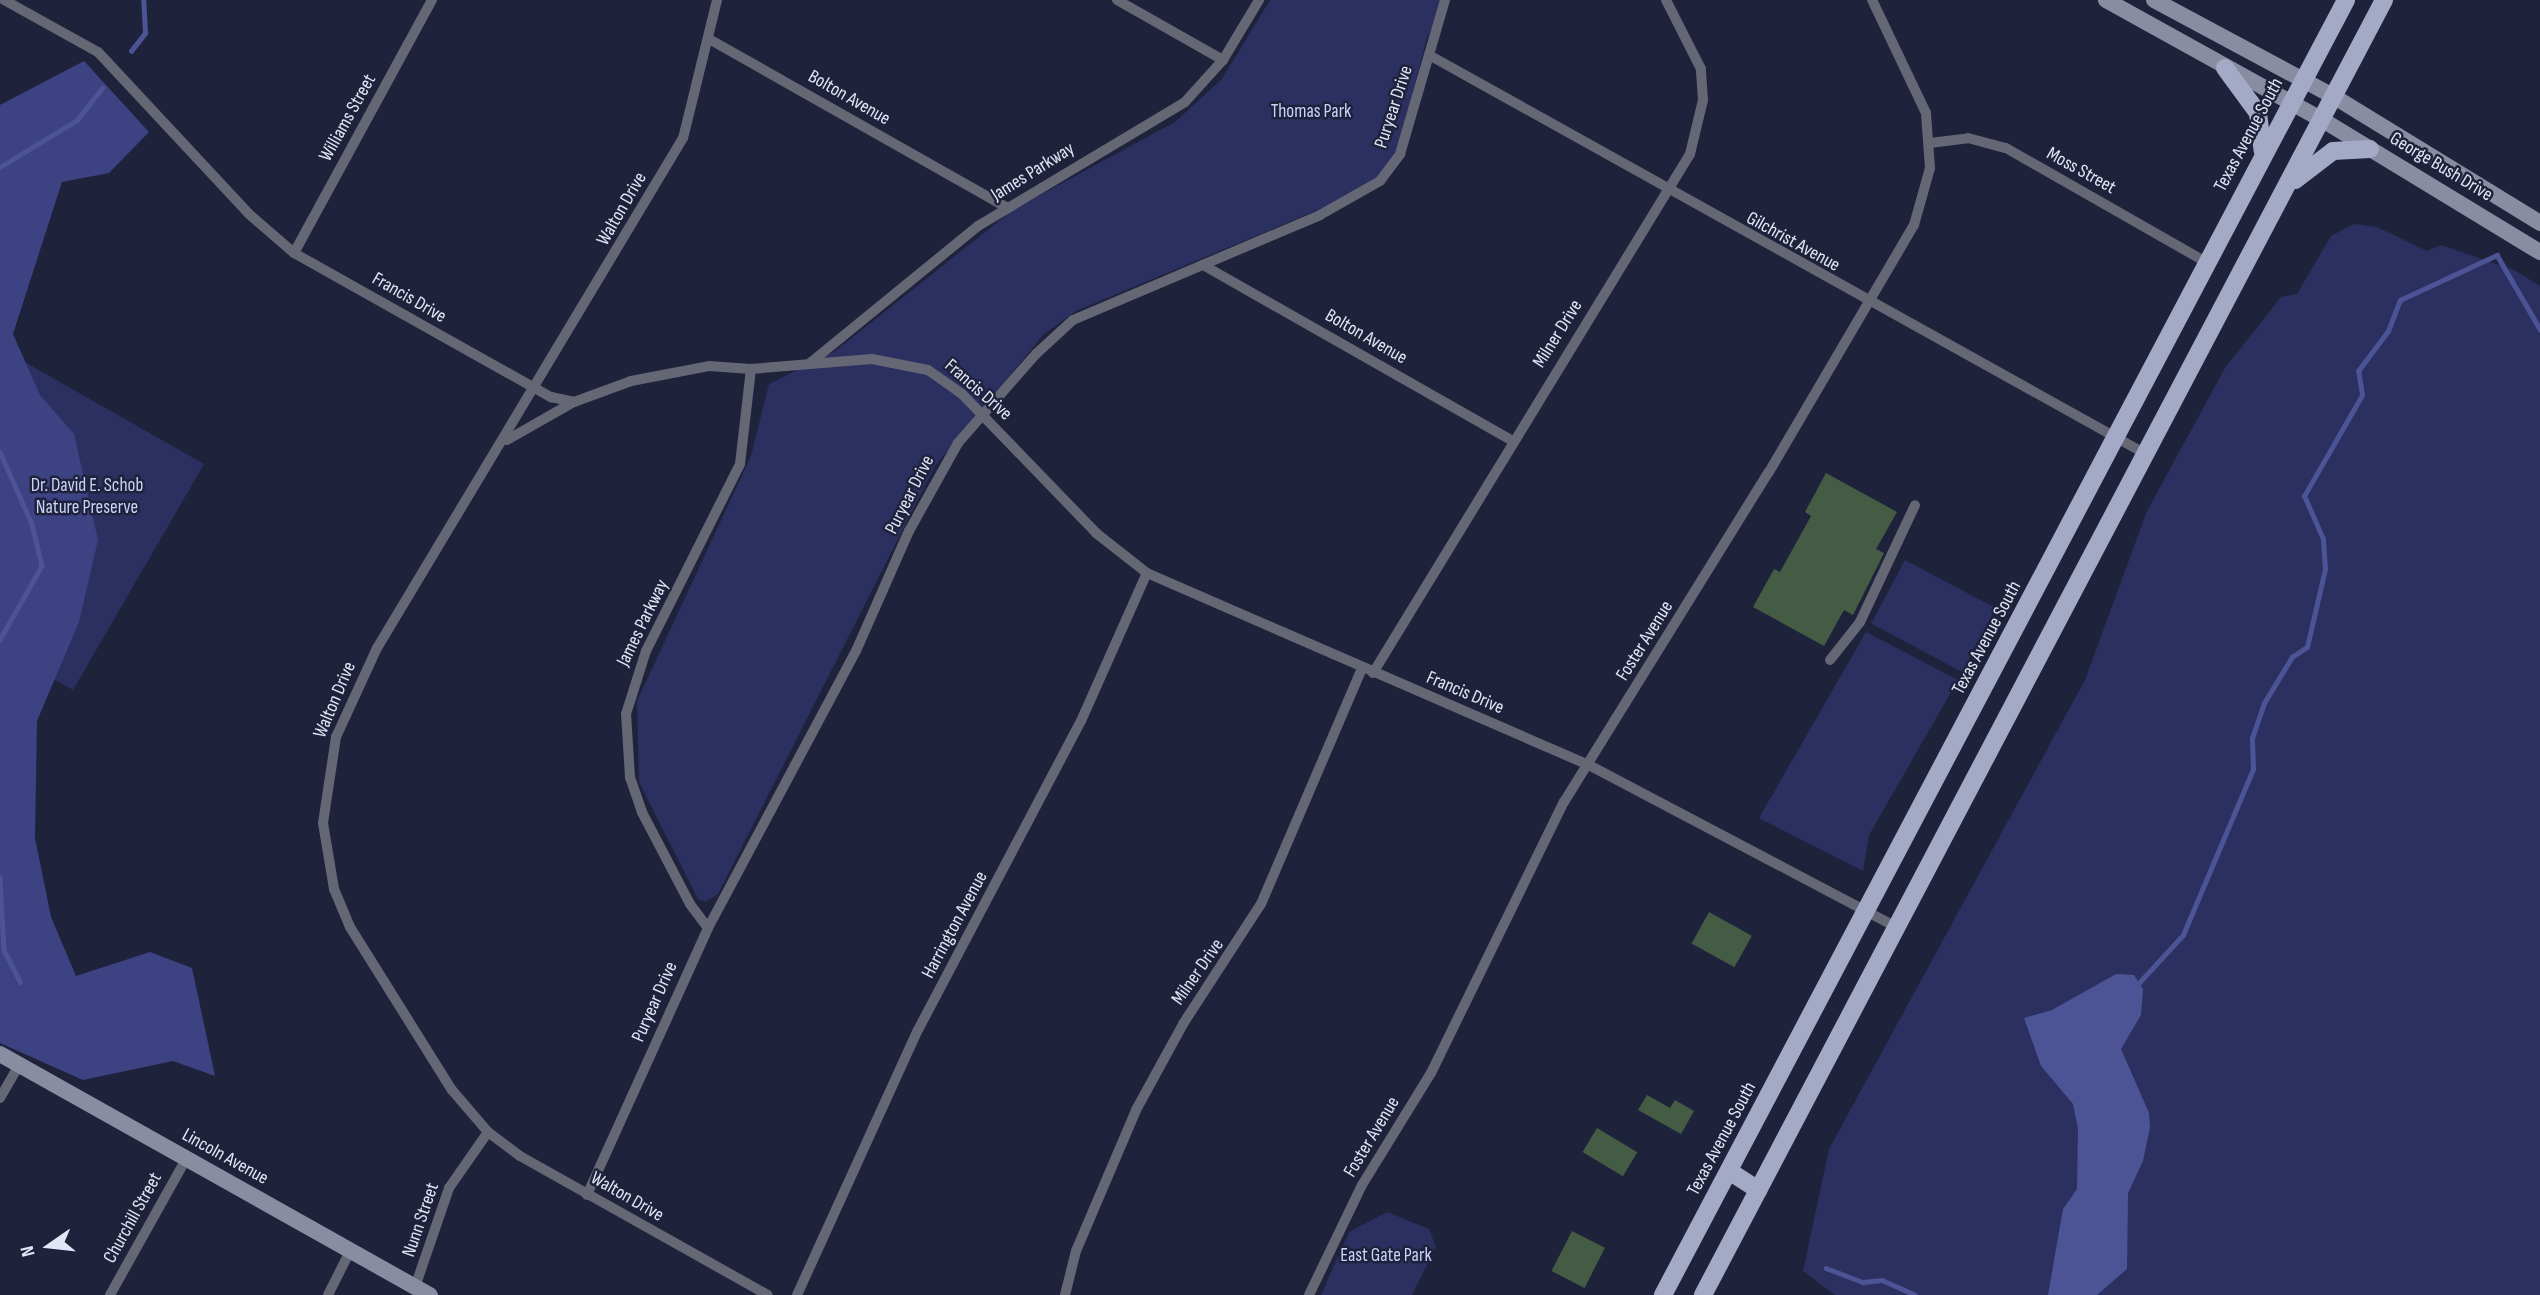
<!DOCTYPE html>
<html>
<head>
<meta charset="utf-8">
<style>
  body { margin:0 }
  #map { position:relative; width:2540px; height:1295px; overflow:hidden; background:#1f223b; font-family:"Sofia Sans Condensed",sans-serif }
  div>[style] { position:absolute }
  .green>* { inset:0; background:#2c3060; transform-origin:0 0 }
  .forest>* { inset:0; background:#3c4282 }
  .water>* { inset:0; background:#4c5496 }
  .stream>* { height:4.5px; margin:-2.25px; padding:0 2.25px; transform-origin:2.25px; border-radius:2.25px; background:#4c5496 }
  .building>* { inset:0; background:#445b44; transform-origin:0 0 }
  .street>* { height:10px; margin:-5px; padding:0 5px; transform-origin:5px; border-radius:5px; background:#656774 }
  .secondary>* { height:16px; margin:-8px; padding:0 8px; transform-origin:8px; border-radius:8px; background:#898da2 }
  .primary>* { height:18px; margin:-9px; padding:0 9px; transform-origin:9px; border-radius:9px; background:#a4aac5 }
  span { translate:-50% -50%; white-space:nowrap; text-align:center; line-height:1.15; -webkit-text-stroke:5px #1f223b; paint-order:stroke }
  .street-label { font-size:19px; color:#e1e5f6 }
  .park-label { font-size:19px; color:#cbd3fa }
  .north { position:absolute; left:14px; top:1211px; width:70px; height:70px; -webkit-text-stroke:5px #1f223b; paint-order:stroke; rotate:256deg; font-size:19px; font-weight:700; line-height:28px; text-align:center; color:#e1e5f6 }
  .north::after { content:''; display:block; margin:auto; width:24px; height:32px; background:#e1e5f6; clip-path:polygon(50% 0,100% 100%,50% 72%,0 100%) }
</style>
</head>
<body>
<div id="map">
  <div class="green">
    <div style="clip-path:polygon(1270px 0,1446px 0,1427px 38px,1398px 148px,1373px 187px,1076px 311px,1044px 334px,935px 466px,718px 894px,706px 902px,698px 899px,639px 782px,637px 701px,751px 456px,769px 384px,834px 352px,1013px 210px,1175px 122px,1222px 79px)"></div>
    <div style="clip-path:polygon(2354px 224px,2377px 227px,2427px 251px,2441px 245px,2514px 270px,2540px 286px,2540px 1295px,1835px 1295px,1803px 1271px,1829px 1149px,2085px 680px,2147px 511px,2225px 368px,2281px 297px,2297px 294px,2331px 236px)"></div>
    <div style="clip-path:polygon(0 348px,204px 464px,73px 690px,0 649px)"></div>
    <div style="left:1905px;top:560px;width:103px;height:72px;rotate:28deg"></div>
    <div style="clip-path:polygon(1866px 632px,1958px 680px,1869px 835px,1863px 871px,1759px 818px)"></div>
    <div style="clip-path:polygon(1387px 1212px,1429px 1229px,1436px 1247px,1412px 1295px,1321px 1295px,1349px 1232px)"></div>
  </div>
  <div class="forest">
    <div style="clip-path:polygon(84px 61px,149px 132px,109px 173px,62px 182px,13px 334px,40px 395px,74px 434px,98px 540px,79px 622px,37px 721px,35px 838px,51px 917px,76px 976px,150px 952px,192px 968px,215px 1076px,173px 1061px,83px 1080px,0 1043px,0 105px)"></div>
  </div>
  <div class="water">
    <div style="clip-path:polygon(2116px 974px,2134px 975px,2143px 989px,2141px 1015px,2121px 1049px,2149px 1113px,2150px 1127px,2143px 1161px,2128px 1193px,2127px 1269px,2097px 1295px,2048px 1295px,2063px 1209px,2077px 1189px,2078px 1129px,2073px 1104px,2041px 1066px,2024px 1018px,2052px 1010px)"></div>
  </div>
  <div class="stream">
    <div style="left:131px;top:51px;width:23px;rotate:-52deg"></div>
    <div style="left:145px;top:33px;width:33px;rotate:-93deg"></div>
    <div style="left:0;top:167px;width:90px;rotate:-31.4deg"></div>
    <div style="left:77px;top:120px;width:41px;rotate:-52deg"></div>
    <div style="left:0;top:452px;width:79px;rotate:66deg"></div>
    <div style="left:32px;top:524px;width:43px;rotate:76.6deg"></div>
    <div style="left:42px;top:566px;width:85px;rotate:119.6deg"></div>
    <div style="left:0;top:877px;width:73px;rotate:86.9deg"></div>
    <div style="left:4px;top:950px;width:36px;rotate:63deg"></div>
    <div style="left:2137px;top:985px;width:68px;rotate:-47.4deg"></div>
    <div style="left:2183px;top:935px;width:180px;rotate:-67.1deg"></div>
    <div style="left:2253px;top:769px;width:31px;rotate:-92deg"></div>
    <div style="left:2252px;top:738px;width:37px;rotate:-71deg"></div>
    <div style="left:2264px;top:703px;width:54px;rotate:-58.7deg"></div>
    <div style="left:2292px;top:657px;width:18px;rotate:-34deg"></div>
    <div style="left:2307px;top:647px;width:80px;rotate:-77deg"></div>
    <div style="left:2325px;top:569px;width:30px;rotate:-94deg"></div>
    <div style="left:2323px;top:539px;width:47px;rotate:-113.8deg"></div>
    <div style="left:2304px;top:496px;width:116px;rotate:-60.1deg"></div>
    <div style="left:2362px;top:395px;width:24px;rotate:-99deg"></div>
    <div style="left:2358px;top:371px;width:50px;rotate:-53.1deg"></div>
    <div style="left:2388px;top:331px;width:33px;rotate:-69deg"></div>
    <div style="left:2400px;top:300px;width:107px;rotate:-24.9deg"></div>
    <div style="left:2497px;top:255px;width:86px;rotate:59.8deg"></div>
    <div style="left:1826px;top:1268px;width:40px;rotate:21deg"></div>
    <div style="left:1863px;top:1282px;width:19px;rotate:-6deg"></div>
    <div style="left:1882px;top:1280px;width:36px;rotate:24deg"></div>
  </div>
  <div class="building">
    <div style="clip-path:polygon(1826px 473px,1897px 512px,1876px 549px,1884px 553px,1853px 615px,1844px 610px,1824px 646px,1753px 607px,1774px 569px,1780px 572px,1811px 516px,1805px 512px)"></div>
    <div style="left:1709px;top:912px;width:49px;height:36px;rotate:29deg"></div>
    <div style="clip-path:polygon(1647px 1095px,1670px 1108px,1675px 1100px,1694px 1111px,1681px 1134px,1638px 1110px)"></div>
    <div style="left:1597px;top:1128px;width:47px;height:28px;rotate:31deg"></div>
    <div style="left:1572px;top:1231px;width:37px;height:45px;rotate:27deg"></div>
  </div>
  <div class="street">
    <div style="left:4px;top:0;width:107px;rotate:29deg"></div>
    <div style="left:98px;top:52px;width:221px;rotate:47deg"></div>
    <div style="left:249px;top:214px;width:60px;rotate:40.9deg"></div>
    <div style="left:294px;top:253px;width:295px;rotate:29.3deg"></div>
    <div style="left:551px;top:397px;width:24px;rotate:12deg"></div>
    <div style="left:574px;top:402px;width:61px;rotate:-20.2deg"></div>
    <div style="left:631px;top:381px;width:79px;rotate:-10.9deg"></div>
    <div style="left:709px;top:366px;width:42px;rotate:4.1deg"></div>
    <div style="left:751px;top:369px;width:121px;rotate:-4.7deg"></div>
    <div style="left:872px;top:359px;width:57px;rotate:11.1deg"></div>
    <div style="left:928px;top:370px;width:42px;rotate:35.2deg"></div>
    <div style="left:962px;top:394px;width:193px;rotate:46deg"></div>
    <div style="left:1096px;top:533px;width:65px;rotate:38.1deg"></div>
    <div style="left:1147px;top:573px;width:480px;rotate:23.5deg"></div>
    <div style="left:1587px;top:764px;width:349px;rotate:27.8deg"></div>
    <div style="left:717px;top:0;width:142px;rotate:103.8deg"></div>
    <div style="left:683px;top:138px;width:595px;rotate:120.96deg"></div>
    <div style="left:377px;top:648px;width:98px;rotate:114.7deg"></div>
    <div style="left:336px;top:737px;width:87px;rotate:98.6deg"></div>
    <div style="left:323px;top:823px;width:67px;rotate:80.5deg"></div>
    <div style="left:334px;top:889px;width:41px;rotate:67.2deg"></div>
    <div style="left:350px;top:927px;width:192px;rotate:58deg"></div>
    <div style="left:452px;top:1090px;width:55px;rotate:49.4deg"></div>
    <div style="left:488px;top:1132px;width:40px;rotate:37deg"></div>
    <div style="left:520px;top:1156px;width:284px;rotate:29.3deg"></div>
    <div style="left:1117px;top:0;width:122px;rotate:29.5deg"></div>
    <div style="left:709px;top:39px;width:343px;rotate:29.5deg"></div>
    <div style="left:1429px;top:55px;width:818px;rotate:29.1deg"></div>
    <div style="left:1930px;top:143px;width:38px;rotate:-7deg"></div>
    <div style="left:1968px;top:138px;width:39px;rotate:15deg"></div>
    <div style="left:2006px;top:148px;width:230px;rotate:29.7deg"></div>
    <div style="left:294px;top:253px;width:288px;rotate:-61.4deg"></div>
    <div style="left:1203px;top:265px;width:356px;rotate:29.6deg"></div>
    <div style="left:810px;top:363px;width:217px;rotate:-39.2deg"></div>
    <div style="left:978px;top:226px;width:241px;rotate:-30.9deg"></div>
    <div style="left:1185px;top:102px;width:57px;rotate:-47.9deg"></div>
    <div style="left:1223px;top:60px;width:70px;rotate:-59deg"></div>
    <div style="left:507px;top:440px;width:77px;rotate:-29.6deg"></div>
    <div style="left:1830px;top:660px;width:48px;rotate:-51.7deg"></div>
    <div style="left:1860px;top:622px;width:129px;rotate:-64.8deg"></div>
    <div style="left:1373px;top:673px;width:608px;rotate:-58.58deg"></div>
    <div style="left:1690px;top:154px;width:56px;rotate:-76.5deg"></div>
    <div style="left:1703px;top:100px;width:31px;rotate:-94deg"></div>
    <div style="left:1701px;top:69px;width:77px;rotate:-116.9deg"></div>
    <div style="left:708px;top:928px;width:30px;rotate:-127deg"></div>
    <div style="left:690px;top:904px;width:104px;rotate:-117.6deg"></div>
    <div style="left:642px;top:812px;width:37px;rotate:-109deg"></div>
    <div style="left:630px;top:777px;width:63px;rotate:-93.6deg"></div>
    <div style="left:626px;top:714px;width:66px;rotate:-72.4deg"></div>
    <div style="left:646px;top:651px;width:209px;rotate:-63.3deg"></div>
    <div style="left:740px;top:464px;width:96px;rotate:-83.4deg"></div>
    <div style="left:0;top:1098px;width:38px;rotate:-60deg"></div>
    <div style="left:587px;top:1195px;width:293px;rotate:-65.6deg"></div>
    <div style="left:708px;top:928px;width:314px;rotate:-61.9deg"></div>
    <div style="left:856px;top:651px;width:131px;rotate:-66.2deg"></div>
    <div style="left:909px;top:531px;width:101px;rotate:-60.9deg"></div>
    <div style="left:958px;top:443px;width:118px;rotate:-48.8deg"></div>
    <div style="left:1036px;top:354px;width:50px;rotate:-42.6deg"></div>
    <div style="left:1073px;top:320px;width:268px;rotate:-23deg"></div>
    <div style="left:1320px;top:215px;width:69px;rotate:-29.5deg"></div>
    <div style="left:1380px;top:181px;width:34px;rotate:-53deg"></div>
    <div style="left:1400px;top:154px;width:160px;rotate:-73.7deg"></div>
    <div style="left:415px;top:1287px;width:105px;rotate:-71deg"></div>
    <div style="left:449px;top:1188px;width:68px;rotate:-55.1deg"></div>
    <div style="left:110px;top:1295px;width:156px;rotate:-60.8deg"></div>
    <div style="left:328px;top:1295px;width:49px;rotate:-63.4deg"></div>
    <div style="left:797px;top:1295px;width:291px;rotate:-65.5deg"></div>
    <div style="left:918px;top:1030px;width:349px;rotate:-62.2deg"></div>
    <div style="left:1081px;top:721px;width:162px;rotate:-66deg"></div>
    <div style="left:1065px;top:1295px;width:45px;rotate:-76deg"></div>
    <div style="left:1076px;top:1251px;width:153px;rotate:-66.9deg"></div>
    <div style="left:1136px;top:1110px;width:98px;rotate:-61.3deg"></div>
    <div style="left:1183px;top:1024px;width:143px;rotate:-57deg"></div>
    <div style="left:1261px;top:904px;width:257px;rotate:-66.8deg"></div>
    <div style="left:1309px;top:1295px;width:122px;rotate:-64.3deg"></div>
    <div style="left:1362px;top:1185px;width:132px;rotate:-58.4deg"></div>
    <div style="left:1431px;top:1073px;width:302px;rotate:-63.9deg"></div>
    <div style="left:1564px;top:802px;width:388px;rotate:-58.2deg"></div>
    <div style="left:1769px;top:472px;width:286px;rotate:-59.6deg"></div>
    <div style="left:1914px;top:225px;width:59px;rotate:-74.3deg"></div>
    <div style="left:1930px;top:168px;width:55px;rotate:-94.2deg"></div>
    <div style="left:1926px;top:113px;width:125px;rotate:-115.5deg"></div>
  </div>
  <div class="secondary">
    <div style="left:2106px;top:0;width:246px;rotate:29deg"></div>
    <div style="left:2321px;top:119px;width:256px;rotate:31.3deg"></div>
    <div style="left:2154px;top:0;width:203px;rotate:28.2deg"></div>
    <div style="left:2333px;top:96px;width:243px;rotate:31.5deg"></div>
    <div style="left:0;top:1054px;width:493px;rotate:29.3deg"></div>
  </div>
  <div class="primary">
    <div style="left:2225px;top:68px;width:56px;rotate:53.7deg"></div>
    <div style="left:2258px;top:113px;width:38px;rotate:83deg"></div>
    <div style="left:2295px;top:180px;width:48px;rotate:-37.3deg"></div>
    <div style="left:2333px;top:151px;width:37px;rotate:-3deg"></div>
    <div style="left:1729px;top:1171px;width:35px;rotate:33deg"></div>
    <div style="left:1663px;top:1295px;width:1464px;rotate:-62.19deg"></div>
    <div style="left:1703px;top:1295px;width:1463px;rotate:-62.26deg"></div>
  </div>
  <div class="street-label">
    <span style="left:849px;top:98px;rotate:30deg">Bolton Avenue</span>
    <span style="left:1394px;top:107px;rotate:-72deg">Puryear Drive</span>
    <span style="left:348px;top:118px;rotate:-61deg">Williams Street</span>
    <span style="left:2249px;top:135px;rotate:-62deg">Texas Avenue South</span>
    <span style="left:2441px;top:167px;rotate:31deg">George Bush Drive</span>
    <span style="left:2081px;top:171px;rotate:29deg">Moss Street</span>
    <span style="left:1033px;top:172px;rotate:-32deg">James Parkway</span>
    <span style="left:622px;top:209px;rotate:-60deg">Walton Drive</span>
    <span style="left:1793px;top:242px;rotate:29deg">Gilchrist Avenue</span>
    <span style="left:409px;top:298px;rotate:30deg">Francis Drive</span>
    <span style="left:1558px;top:334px;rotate:-58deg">Milner Drive</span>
    <span style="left:1366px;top:337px;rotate:30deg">Bolton Avenue</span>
    <span style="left:978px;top:390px;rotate:41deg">Francis Drive</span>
    <span style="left:910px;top:495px;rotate:-63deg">Puryear Drive</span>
    <span style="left:643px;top:623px;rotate:-64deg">James Parkway</span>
    <span style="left:1987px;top:638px;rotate:-62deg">Texas Avenue South</span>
    <span style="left:1645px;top:641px;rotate:-58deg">Foster Avenue</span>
    <span style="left:1465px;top:693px;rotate:23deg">Francis Drive</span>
    <span style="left:335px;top:700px;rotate:-67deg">Walton Drive</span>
    <span style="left:955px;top:925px;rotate:-62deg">Harrington Avenue</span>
    <span style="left:1198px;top:972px;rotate:-55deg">Milner Drive</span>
    <span style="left:655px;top:1002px;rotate:-66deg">Puryear Drive</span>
    <span style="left:1372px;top:1137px;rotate:-59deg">Foster Avenue</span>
    <span style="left:1722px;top:1139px;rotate:-62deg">Texas Avenue South</span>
    <span style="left:225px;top:1157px;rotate:29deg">Lincoln Avenue</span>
    <span style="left:627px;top:1197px;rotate:30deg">Walton Drive</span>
    <span style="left:133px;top:1218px;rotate:-61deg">Churchill Street</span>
    <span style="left:421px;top:1220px;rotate:-71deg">Nunn Street</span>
  </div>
  <div class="park-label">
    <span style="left:1311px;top:112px">Thomas Park</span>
    <span style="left:87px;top:497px">Dr. David E. Schob<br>Nature Preserve</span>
    <span style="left:1386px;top:1256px">East Gate Park</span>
  </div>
  <div class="north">N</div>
</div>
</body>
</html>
